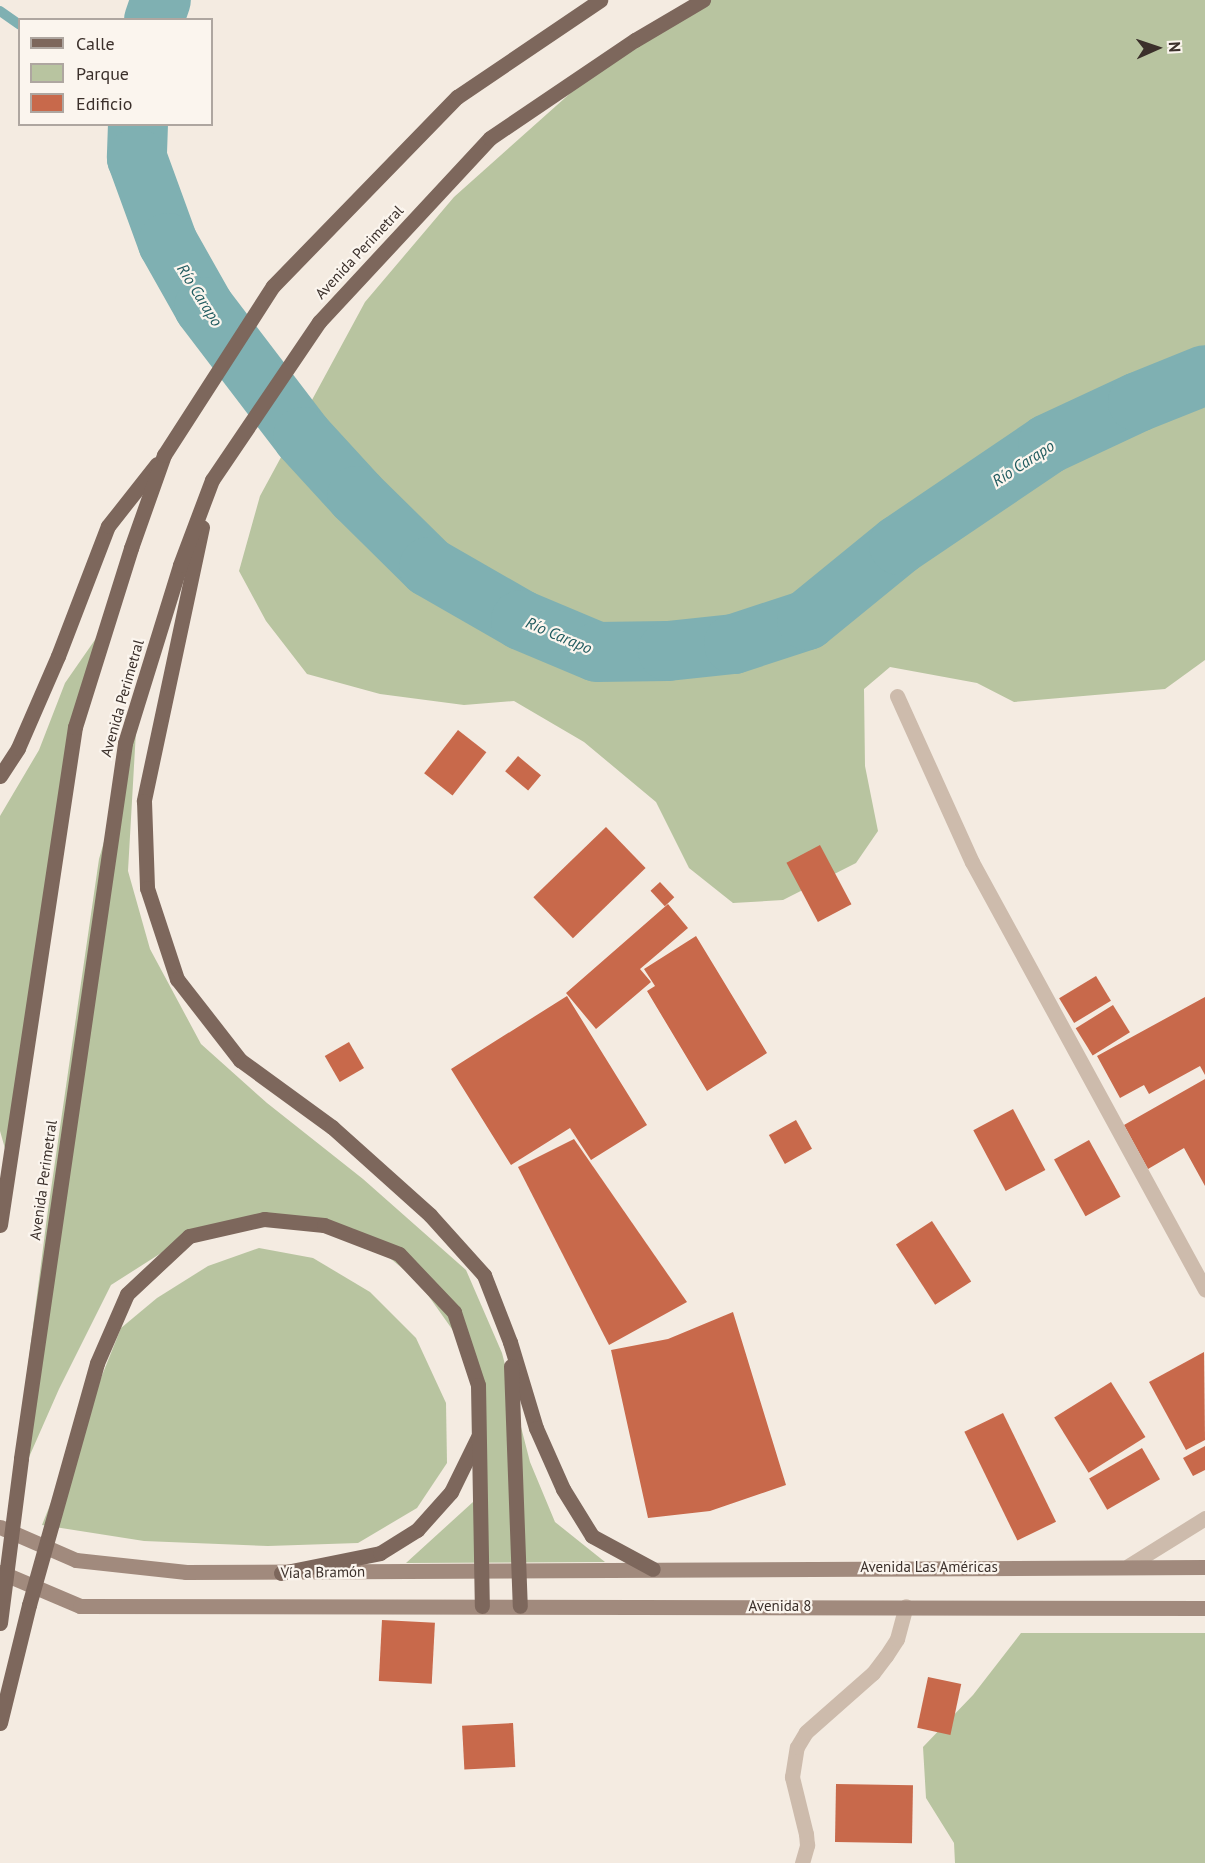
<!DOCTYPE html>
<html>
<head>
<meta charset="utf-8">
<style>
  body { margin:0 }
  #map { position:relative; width:1205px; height:1863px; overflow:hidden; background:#f4ebe1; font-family:"PT Sans",sans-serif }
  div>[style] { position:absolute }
  .green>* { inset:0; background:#b8c4a0 }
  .stream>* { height:10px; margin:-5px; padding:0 5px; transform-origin:5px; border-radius:5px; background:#7fb0b2 }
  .river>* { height:60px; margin:-30px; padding:0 30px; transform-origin:30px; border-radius:30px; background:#7fb0b2 }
  .building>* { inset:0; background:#c8694b; transform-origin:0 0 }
  .minor>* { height:15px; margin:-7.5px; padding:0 7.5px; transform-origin:7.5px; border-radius:7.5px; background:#cdbbac }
  .secondary>* { height:15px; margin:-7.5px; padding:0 7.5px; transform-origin:7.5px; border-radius:7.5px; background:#a18a7d }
  .primary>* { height:15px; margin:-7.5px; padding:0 7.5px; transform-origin:7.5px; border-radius:7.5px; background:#7d675c }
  span { translate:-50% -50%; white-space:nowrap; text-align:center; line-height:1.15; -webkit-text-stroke:4.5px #fbf5ee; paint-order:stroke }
  .street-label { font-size:15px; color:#3b302b }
  .water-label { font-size:16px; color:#1f5a5e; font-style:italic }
  .legend { position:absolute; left:18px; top:18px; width:195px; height:108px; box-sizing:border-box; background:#fbf5ee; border:2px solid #aea6a0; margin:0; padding:8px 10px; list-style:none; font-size:18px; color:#3b302b }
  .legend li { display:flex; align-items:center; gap:12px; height:30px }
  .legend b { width:30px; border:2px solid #aea6a0 }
  .north { position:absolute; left:1127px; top:18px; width:60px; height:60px; -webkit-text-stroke:4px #fbf5ee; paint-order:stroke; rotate:87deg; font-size:16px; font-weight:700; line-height:24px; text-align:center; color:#3b302b }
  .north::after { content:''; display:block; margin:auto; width:21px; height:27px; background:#3b302b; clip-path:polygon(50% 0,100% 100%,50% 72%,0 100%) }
</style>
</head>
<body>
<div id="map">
  <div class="green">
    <div style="clip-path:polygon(696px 0,1205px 0,1205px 660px,1165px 689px,1014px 702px,977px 683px,890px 667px,864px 689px,865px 766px,878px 831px,856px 863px,783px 900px,733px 903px,689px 868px,656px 802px,584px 742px,514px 701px,464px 705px,380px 694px,307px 674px,266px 621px,239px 571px,260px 496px,365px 302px,454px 197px,639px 32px)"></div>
    <div style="clip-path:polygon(108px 621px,73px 752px,8px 1159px,0 1131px,0 816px,39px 750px,65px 683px)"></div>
    <div style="clip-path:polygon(136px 731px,128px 871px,150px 949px,201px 1044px,267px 1103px,363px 1179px,466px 1270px,502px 1353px,530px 1462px,555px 1522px,605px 1562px,406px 1563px,473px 1502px,486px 1443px,459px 1339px,418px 1281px,354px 1229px,268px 1214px,191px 1234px,111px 1285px,59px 1389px,11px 1498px,47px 1217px,99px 859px)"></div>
    <div style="clip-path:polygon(259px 1248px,313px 1258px,370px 1292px,416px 1338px,446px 1403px,447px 1463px,417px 1508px,358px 1543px,268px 1546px,144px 1541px,42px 1525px,121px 1328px,157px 1298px,208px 1266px)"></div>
    <div style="clip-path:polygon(1021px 1633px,1205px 1633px,1205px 1863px,955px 1863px,954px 1843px,926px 1798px,923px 1747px,973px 1695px)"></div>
  </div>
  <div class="stream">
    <div style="left:0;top:11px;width:24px;rotate:35deg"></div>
    <div style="left:118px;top:124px;width:39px;rotate:61deg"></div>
  </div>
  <div class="river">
    <div style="left:154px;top:20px;width:21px;rotate:-71deg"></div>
    <div style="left:138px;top:124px;width:34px;rotate:92deg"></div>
    <div style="left:137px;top:158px;width:90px;rotate:70deg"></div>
    <div style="left:168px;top:243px;width:73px;rotate:60.6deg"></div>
    <div style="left:204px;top:307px;width:163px;rotate:52.7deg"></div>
    <div style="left:303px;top:437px;width:80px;rotate:47.5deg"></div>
    <div style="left:357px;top:496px;width:101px;rotate:44.6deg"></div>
    <div style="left:429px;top:567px;width:106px;rotate:29.9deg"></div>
    <div style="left:521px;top:620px;width:82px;rotate:22.8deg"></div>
    <div style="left:597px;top:652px;width:71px;rotate:-0.8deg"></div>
    <div style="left:668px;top:651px;width:66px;rotate:-6.1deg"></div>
    <div style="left:734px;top:644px;width:77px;rotate:-18.2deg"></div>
    <div style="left:807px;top:620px;width:119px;rotate:-39.2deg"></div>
    <div style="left:899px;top:545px;width:180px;rotate:-34.1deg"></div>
    <div style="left:1048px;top:444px;width:99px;rotate:-25deg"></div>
    <div style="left:1138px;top:402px;width:72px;rotate:-21.9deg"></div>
  </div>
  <div class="building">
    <div style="left:458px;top:730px;width:36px;height:55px;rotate:38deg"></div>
    <div style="left:518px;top:756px;width:30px;height:20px;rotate:40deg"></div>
    <div style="left:606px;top:827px;width:57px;height:101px;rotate:46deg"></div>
    <div style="left:820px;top:845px;width:67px;height:38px;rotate:62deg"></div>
    <div style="left:660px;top:882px;width:21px;height:13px;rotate:47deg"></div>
    <div style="clip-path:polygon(668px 904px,688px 928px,640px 969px,651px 982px,596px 1029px,566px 993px)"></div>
    <div style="clip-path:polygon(696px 936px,767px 1053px,707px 1091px,647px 991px,655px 986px,644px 969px)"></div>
    <div style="left:1096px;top:976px;width:29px;height:43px;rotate:59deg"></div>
    <div style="clip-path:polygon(567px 996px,647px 1125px,591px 1160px,570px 1128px,511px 1165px,451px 1069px)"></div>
    <div style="clip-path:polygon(1205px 997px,1205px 1075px,1200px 1066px,1149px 1094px,1144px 1085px,1120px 1098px,1097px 1056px)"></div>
    <div style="left:1113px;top:1005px;width:32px;height:44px;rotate:58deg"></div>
    <div style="left:349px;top:1042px;width:30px;height:28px;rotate:60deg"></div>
    <div style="clip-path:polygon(1205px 1079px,1205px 1186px,1184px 1148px,1148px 1169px,1124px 1125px)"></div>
    <div style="left:1013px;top:1109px;width:69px;height:45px;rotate:62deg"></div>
    <div style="left:796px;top:1120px;width:33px;height:31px;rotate:61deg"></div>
    <div style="clip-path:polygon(574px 1139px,687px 1302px,609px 1345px,518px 1167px)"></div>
    <div style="left:1089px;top:1140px;width:65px;height:40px;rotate:61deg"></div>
    <div style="left:932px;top:1221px;width:72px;height:43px;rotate:57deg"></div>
    <div style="clip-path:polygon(733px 1312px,786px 1485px,710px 1511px,648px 1518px,611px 1350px,668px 1339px)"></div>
    <div style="clip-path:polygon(1204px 1352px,1205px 1440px,1186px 1450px,1149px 1382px)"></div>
    <div style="left:1111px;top:1382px;width:65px;height:67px;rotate:58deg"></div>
    <div style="left:1003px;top:1413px;width:121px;height:43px;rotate:64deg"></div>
    <div style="clip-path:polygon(1205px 1446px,1205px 1470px,1193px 1476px,1183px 1458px)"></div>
    <div style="left:1142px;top:1448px;width:36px;height:61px;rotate:60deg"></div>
    <div style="left:382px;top:1620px;width:53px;height:61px;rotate:3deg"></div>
    <div style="left:928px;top:1677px;width:34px;height:52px;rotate:12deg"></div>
    <div style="left:513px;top:1723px;width:44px;height:51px;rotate:87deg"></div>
    <div style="left:836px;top:1784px;width:77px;height:58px;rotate:1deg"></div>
  </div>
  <div class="minor">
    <div style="left:897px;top:696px;width:182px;rotate:65.7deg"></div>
    <div style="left:972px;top:862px;width:487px;rotate:61.4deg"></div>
    <div style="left:1128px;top:1566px;width:91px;rotate:-31.9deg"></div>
    <div style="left:802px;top:1863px;width:19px;rotate:-74deg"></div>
    <div style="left:807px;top:1845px;width:11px;rotate:-95deg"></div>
    <div style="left:806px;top:1834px;width:59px;rotate:-103.8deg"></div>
    <div style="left:792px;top:1777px;width:30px;rotate:-81deg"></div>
    <div style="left:797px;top:1747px;width:17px;rotate:-59deg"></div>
    <div style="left:806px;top:1732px;width:89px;rotate:-41.4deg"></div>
    <div style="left:873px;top:1673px;width:21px;rotate:-53deg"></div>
    <div style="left:886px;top:1656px;width:20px;rotate:-57deg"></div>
    <div style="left:897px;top:1639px;width:34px;rotate:-75deg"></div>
  </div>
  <div class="secondary">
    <div style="left:0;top:1527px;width:83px;rotate:23.5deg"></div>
    <div style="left:76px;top:1560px;width:111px;rotate:6.2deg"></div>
    <div style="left:186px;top:1572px;width:1019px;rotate:-0.28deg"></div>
    <div style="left:0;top:1572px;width:87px;rotate:23deg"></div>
    <div style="left:80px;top:1606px;width:1125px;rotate:0.1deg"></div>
  </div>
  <div class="primary">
    <div style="left:202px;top:527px;width:280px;rotate:102deg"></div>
    <div style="left:144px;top:801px;width:87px;rotate:88deg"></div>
    <div style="left:147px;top:888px;width:96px;rotate:71.8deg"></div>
    <div style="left:177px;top:979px;width:103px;rotate:52.1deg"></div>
    <div style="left:240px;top:1060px;width:114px;rotate:36.1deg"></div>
    <div style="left:332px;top:1127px;width:132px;rotate:41.9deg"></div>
    <div style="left:430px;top:1215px;width:81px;rotate:48deg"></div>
    <div style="left:484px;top:1275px;width:72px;rotate:68.8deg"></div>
    <div style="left:510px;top:1342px;width:90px;rotate:73.2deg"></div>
    <div style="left:536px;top:1428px;width:67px;rotate:66.1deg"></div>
    <div style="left:563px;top:1489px;width:55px;rotate:58.3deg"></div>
    <div style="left:592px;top:1536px;width:69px;rotate:28.4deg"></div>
    <div style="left:0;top:776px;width:33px;rotate:-57deg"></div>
    <div style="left:18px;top:748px;width:100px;rotate:-66.5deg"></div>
    <div style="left:58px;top:656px;width:139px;rotate:-69deg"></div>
    <div style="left:108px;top:526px;width:79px;rotate:-51.7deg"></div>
    <div style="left:0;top:1225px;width:504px;rotate:-81.44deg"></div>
    <div style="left:75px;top:727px;width:188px;rotate:-72.6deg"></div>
    <div style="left:131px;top:548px;width:99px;rotate:-70.5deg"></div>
    <div style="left:164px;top:455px;width:201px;rotate:-57.2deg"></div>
    <div style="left:273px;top:286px;width:264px;rotate:-45.8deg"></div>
    <div style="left:457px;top:97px;width:173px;rotate:-34.1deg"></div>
    <div style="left:511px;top:1366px;width:240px;rotate:87.9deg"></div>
    <div style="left:281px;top:1573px;width:101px;rotate:-11.4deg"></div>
    <div style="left:380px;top:1553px;width:44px;rotate:-31.9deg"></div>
    <div style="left:417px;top:1530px;width:51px;rotate:-48.2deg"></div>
    <div style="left:451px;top:1492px;width:61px;rotate:-63.9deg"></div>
    <div style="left:0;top:1623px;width:166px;rotate:-82.7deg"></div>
    <div style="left:21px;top:1458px;width:723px;rotate:-81.72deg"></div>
    <div style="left:125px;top:743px;width:186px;rotate:-72.8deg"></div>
    <div style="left:180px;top:565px;width:91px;rotate:-69.4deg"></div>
    <div style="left:212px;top:480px;width:191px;rotate:-55.9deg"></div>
    <div style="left:319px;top:322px;width:251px;rotate:-47.1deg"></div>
    <div style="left:490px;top:138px;width:175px;rotate:-34.1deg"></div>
    <div style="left:635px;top:40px;width:79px;rotate:-30.5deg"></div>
    <div style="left:0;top:1723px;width:122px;rotate:-76.2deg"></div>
    <div style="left:29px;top:1605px;width:251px;rotate:-74.3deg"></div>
    <div style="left:97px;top:1363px;width:75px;rotate:-66.5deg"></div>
    <div style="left:127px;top:1294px;width:85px;rotate:-43.1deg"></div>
    <div style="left:189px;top:1236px;width:77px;rotate:-12.8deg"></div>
    <div style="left:264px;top:1219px;width:60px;rotate:5.7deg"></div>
    <div style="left:324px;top:1225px;width:80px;rotate:21.1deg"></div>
    <div style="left:399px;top:1254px;width:80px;rotate:46.5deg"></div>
    <div style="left:454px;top:1312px;width:77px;rotate:71.8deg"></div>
    <div style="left:478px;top:1385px;width:221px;rotate:89deg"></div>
  </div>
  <div class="street-label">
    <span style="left:359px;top:252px;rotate:-47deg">Avenida Perimetral</span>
    <span style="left:122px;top:698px;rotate:-74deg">Avenida Perimetral</span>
    <span style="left:43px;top:1180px;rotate:-82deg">Avenida Perimetral</span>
    <span style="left:929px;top:1567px">Avenida Las Américas</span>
    <span style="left:323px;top:1572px;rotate:-1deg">Vía a Bramón</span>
    <span style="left:780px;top:1606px">Avenida 8</span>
  </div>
  <div class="water-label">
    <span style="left:200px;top:295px;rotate:58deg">Río Carapo</span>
    <span style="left:1023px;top:463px;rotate:-33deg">Río Carapo</span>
    <span style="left:559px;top:635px;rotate:23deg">Río Carapo</span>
  </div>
  <ul class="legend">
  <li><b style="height:8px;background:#7d675c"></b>Calle</li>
  <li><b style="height:16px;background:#b8c4a0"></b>Parque</li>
  <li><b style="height:16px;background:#c8694b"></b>Edificio</li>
  </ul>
  <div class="north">N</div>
</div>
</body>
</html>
